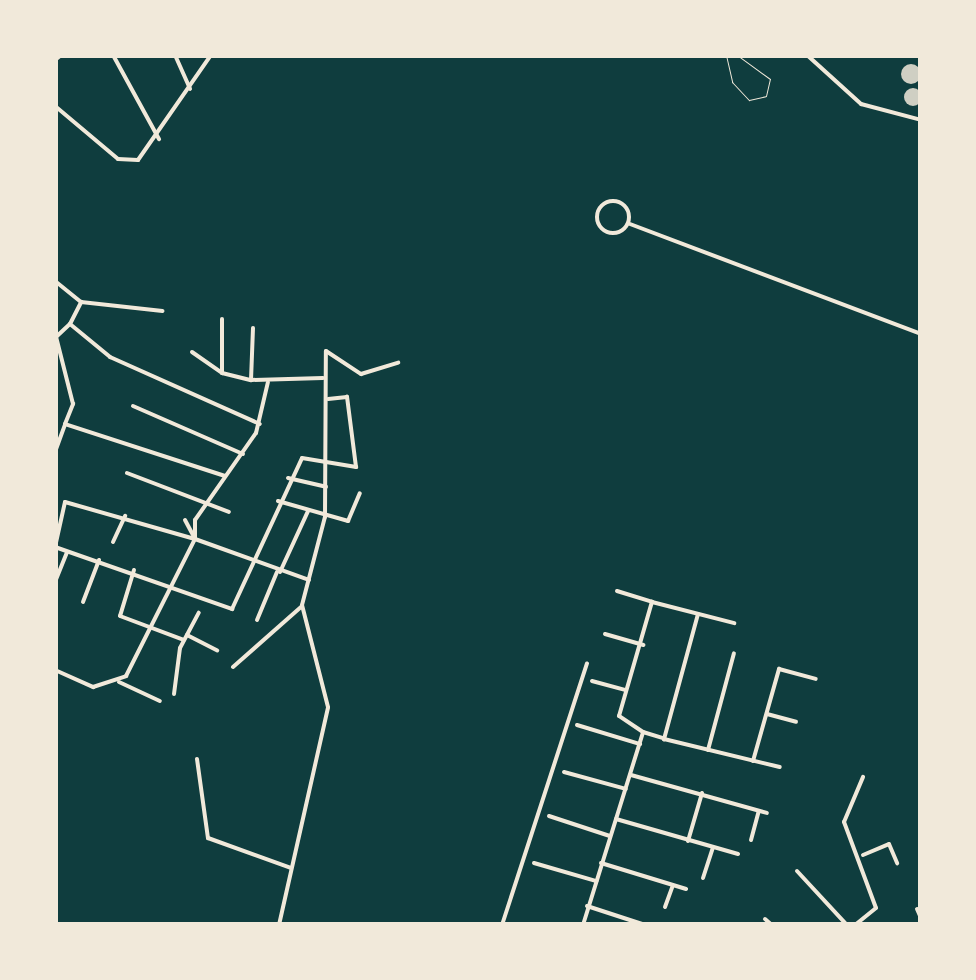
<!DOCTYPE html>
<html>
<head>
<meta charset="utf-8">
<style>
  body { margin:0 }
  #map { position:relative; width:976px; height:980px; overflow:hidden; background:#0f3d3e; font-family:"Public Sans",sans-serif }
  div>[style] { position:absolute }
  .building>* { inset:0; background:#cfcfc3 }
  .round { border-radius:50% }
  .path>* { height:1px; margin:-0.5px; padding:0 0.5px; transform-origin:0.5px; border-radius:0.5px; background:#f1e9da }
  .minor>* { height:4px; margin:-2px; padding:0 2px; transform-origin:2px; border-radius:2px; background:#f1e9da }
  .minor>.ring { margin:-2px; padding:0; box-sizing:content-box; background:none; border:4px solid #f1e9da; border-radius:50% }
  span { translate:-50% -50%; white-space:nowrap; text-align:center; line-height:1.15; -webkit-text-stroke:9px #f1e9da; paint-order:stroke }
  .frame { position:absolute; inset:0; border:58px solid #f1e9da; pointer-events:none }
</style>
</head>
<body>
<div id="map">
  <div class="building">
    <div class="round" style="left:901px;top:64px;width:20px;height:20px"></div>
    <div class="round" style="left:904px;top:88px;width:18px;height:18px"></div>
  </div>
  <div class="path">
    <div style="left:726px;top:55px;width:28px;rotate:77deg"></div>
    <div style="left:732px;top:82px;width:25px;rotate:47deg"></div>
    <div style="left:749px;top:100px;width:17px;rotate:-13deg"></div>
    <div style="left:766px;top:96px;width:17px;rotate:-77deg"></div>
    <div style="left:770px;top:79px;width:41px;rotate:-144deg"></div>
  </div>
  <div class="minor">
    <div style="left:113px;top:55px;width:96px;rotate:61.3deg"></div>
    <div style="left:175px;top:55px;width:37px;rotate:66deg"></div>
    <div style="left:807px;top:55px;width:73px;rotate:42.2deg"></div>
    <div style="left:861px;top:104px;width:62px;rotate:14.9deg"></div>
    <div style="left:55px;top:60px;width:8px;rotate:-40deg"></div>
    <div style="left:55px;top:106px;width:82px;rotate:40.1deg"></div>
    <div style="left:118px;top:159px;width:20px;rotate:3deg"></div>
    <div style="left:138px;top:160px;width:128px;rotate:-55.2deg"></div>
    <div class="ring" style="left:597px;top:201px;width:28px;height:28px"></div>
    <div style="left:630px;top:224px;width:311px;rotate:20.7deg"></div>
    <div style="left:55px;top:281px;width:33px;rotate:39deg"></div>
    <div style="left:222px;top:319px;width:54px;rotate:90deg"></div>
    <div style="left:222px;top:373px;width:30px;rotate:14deg"></div>
    <div style="left:70px;top:324px;width:25px;rotate:-63deg"></div>
    <div style="left:81px;top:302px;width:82px;rotate:6.3deg"></div>
    <div style="left:253px;top:328px;width:52px;rotate:92.2deg"></div>
    <div style="left:251px;top:380px;width:72px;rotate:-1.6deg"></div>
    <div style="left:192px;top:352px;width:37px;rotate:35deg"></div>
    <div style="left:133px;top:406px;width:120px;rotate:23.6deg"></div>
    <div style="left:55px;top:452px;width:30px;rotate:-70deg"></div>
    <div style="left:127px;top:473px;width:109px;rotate:20.9deg"></div>
    <div style="left:225px;top:476px;width:168px;rotate:-162deg"></div>
    <div style="left:65px;top:424px;width:22px;rotate:-68deg"></div>
    <div style="left:73px;top:404px;width:69px;rotate:-104.2deg"></div>
    <div style="left:56px;top:337px;width:19px;rotate:-43deg"></div>
    <div style="left:70px;top:324px;width:52px;rotate:39.5deg"></div>
    <div style="left:110px;top:357px;width:164px;rotate:24.1deg"></div>
    <div style="left:288px;top:478px;width:39px;rotate:13deg"></div>
    <div style="left:278px;top:501px;width:73px;rotate:15.9deg"></div>
    <div style="left:348px;top:521px;width:30px;rotate:-67deg"></div>
    <div style="left:185px;top:520px;width:21px;rotate:62deg"></div>
    <div style="left:195px;top:539px;width:121px;rotate:19.8deg"></div>
    <div style="left:113px;top:542px;width:29px;rotate:-65deg"></div>
    <div style="left:55px;top:547px;width:188px;rotate:19.3deg"></div>
    <div style="left:232px;top:609px;width:166px;rotate:-65.1deg"></div>
    <div style="left:302px;top:458px;width:55px;rotate:9.5deg"></div>
    <div style="left:356px;top:467px;width:71px;rotate:-97.3deg"></div>
    <div style="left:347px;top:397px;width:19px;rotate:174deg"></div>
    <div style="left:55px;top:547px;width:46px;rotate:-77.5deg"></div>
    <div style="left:65px;top:502px;width:135px;rotate:15.9deg"></div>
    <div style="left:134px;top:570px;width:48px;rotate:106.9deg"></div>
    <div style="left:120px;top:616px;width:68px;rotate:20.6deg"></div>
    <div style="left:280px;top:572px;width:67px;rotate:-65.3deg"></div>
    <div style="left:55px;top:582px;width:32px;rotate:-68deg"></div>
    <div style="left:617px;top:591px;width:37px;rotate:17deg"></div>
    <div style="left:83px;top:602px;width:45px;rotate:-69.1deg"></div>
    <div style="left:698px;top:614px;width:130px;rotate:105.2deg"></div>
    <div style="left:664px;top:739px;width:119px;rotate:13.6deg"></div>
    <div style="left:257px;top:620px;width:52px;rotate:-67.4deg"></div>
    <div style="left:605px;top:634px;width:40px;rotate:16deg"></div>
    <div style="left:187px;top:635px;width:34px;rotate:27deg"></div>
    <div style="left:233px;top:667px;width:91px;rotate:-41.4deg"></div>
    <div style="left:55px;top:670px;width:42px;rotate:24.1deg"></div>
    <div style="left:93px;top:687px;width:35px;rotate:-18deg"></div>
    <div style="left:126px;top:676px;width:153px;rotate:-63.3deg"></div>
    <div style="left:195px;top:539px;width:19px;rotate:-90deg"></div>
    <div style="left:195px;top:520px;width:106px;rotate:-55deg"></div>
    <div style="left:256px;top:433px;width:52px;rotate:-76.8deg"></div>
    <div style="left:592px;top:681px;width:35px;rotate:15deg"></div>
    <div style="left:119px;top:682px;width:45px;rotate:24.9deg"></div>
    <div style="left:174px;top:694px;width:46px;rotate:-82.6deg"></div>
    <div style="left:180px;top:648px;width:40px;rotate:-62deg"></div>
    <div style="left:767px;top:714px;width:30px;rotate:15deg"></div>
    <div style="left:577px;top:725px;width:66px;rotate:16.8deg"></div>
    <div style="left:643px;top:732px;width:21px;rotate:17deg"></div>
    <div style="left:708px;top:750px;width:100px;rotate:-75deg"></div>
    <div style="left:197px;top:759px;width:80px;rotate:82.1deg"></div>
    <div style="left:208px;top:838px;width:88px;rotate:19.9deg"></div>
    <div style="left:753px;top:761px;width:96px;rotate:-74.2deg"></div>
    <div style="left:779px;top:669px;width:38px;rotate:15deg"></div>
    <div style="left:564px;top:772px;width:64px;rotate:15.3deg"></div>
    <div style="left:631px;top:775px;width:141px;rotate:15.6deg"></div>
    <div style="left:549px;top:816px;width:64px;rotate:18.2deg"></div>
    <div style="left:616px;top:819px;width:127px;rotate:16deg"></div>
    <div style="left:751px;top:840px;width:30px;rotate:-75deg"></div>
    <div style="left:688px;top:841px;width:50px;rotate:-73.7deg"></div>
    <div style="left:863px;top:855px;width:28px;rotate:-23deg"></div>
    <div style="left:889px;top:844px;width:21px;rotate:67deg"></div>
    <div style="left:534px;top:863px;width:65px;rotate:16.2deg"></div>
    <div style="left:601px;top:863px;width:89px;rotate:17deg"></div>
    <div style="left:797px;top:871px;width:74px;rotate:47.2deg"></div>
    <div style="left:703px;top:878px;width:32px;rotate:-72deg"></div>
    <div style="left:587px;top:906px;width:58px;rotate:18.1deg"></div>
    <div style="left:665px;top:907px;width:23px;rotate:-70deg"></div>
    <div style="left:917px;top:909px;width:10px;rotate:66deg"></div>
    <div style="left:765px;top:919px;width:9px;rotate:41deg"></div>
    <div style="left:279px;top:925px;width:223px;rotate:-77.3deg"></div>
    <div style="left:328px;top:707px;width:105px;rotate:-104.3deg"></div>
    <div style="left:302px;top:605px;width:91px;rotate:-75.4deg"></div>
    <div style="left:325px;top:517px;width:166px;rotate:-89.7deg"></div>
    <div style="left:326px;top:351px;width:42px;rotate:33.3deg"></div>
    <div style="left:361px;top:374px;width:39px;rotate:-17deg"></div>
    <div style="left:502px;top:925px;width:275px;rotate:-72deg"></div>
    <div style="left:583px;top:925px;width:202px;rotate:-72.7deg"></div>
    <div style="left:643px;top:732px;width:29px;rotate:-146deg"></div>
    <div style="left:619px;top:716px;width:119px;rotate:-73.9deg"></div>
    <div style="left:652px;top:602px;width:85px;rotate:14.4deg"></div>
    <div style="left:855px;top:925px;width:27px;rotate:-39deg"></div>
    <div style="left:876px;top:908px;width:92px;rotate:-110.4deg"></div>
    <div style="left:844px;top:822px;width:49px;rotate:-67.1deg"></div>
  </div>
  <div class="frame"></div>
</div>
</body>
</html>
